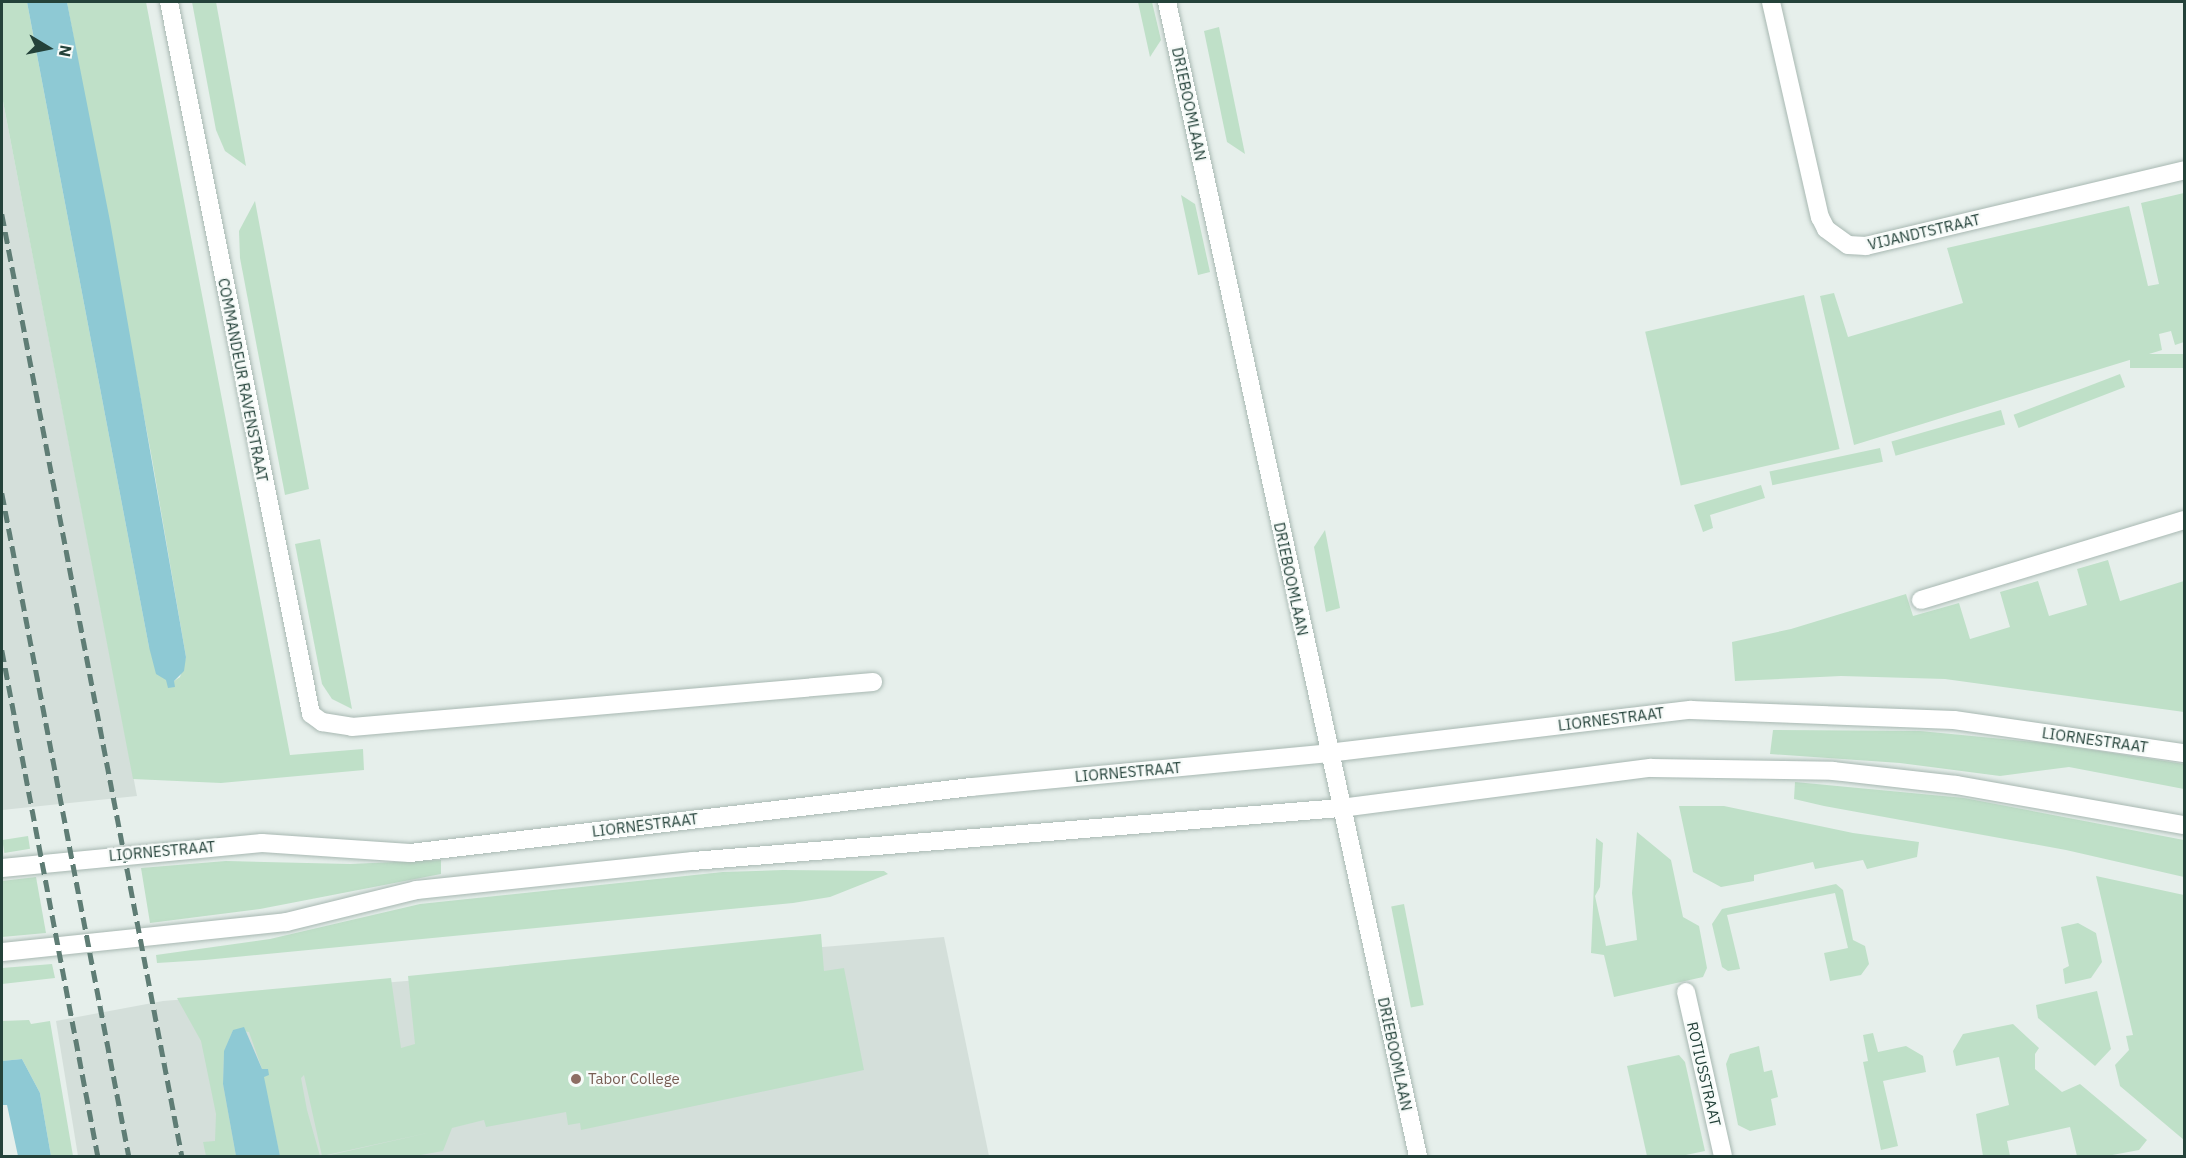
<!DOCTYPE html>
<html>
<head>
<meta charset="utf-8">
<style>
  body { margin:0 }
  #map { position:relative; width:2186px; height:1158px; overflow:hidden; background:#e6efeb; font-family:"IBM Plex Sans",sans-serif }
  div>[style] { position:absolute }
  .built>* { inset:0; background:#d4dfda }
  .green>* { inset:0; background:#bfe0c8; transform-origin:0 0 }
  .water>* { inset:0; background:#8ec9d4 }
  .roads { filter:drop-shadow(0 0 2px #a8b8b2) drop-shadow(0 0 2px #a8b8b2) }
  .service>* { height:18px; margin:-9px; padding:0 9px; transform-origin:9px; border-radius:9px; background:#fff }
  .minor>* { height:18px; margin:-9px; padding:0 9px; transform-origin:9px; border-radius:9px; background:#fff }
  .tertiary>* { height:18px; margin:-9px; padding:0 9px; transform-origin:9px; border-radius:9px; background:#fff }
  .rail>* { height:4.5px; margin-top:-2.25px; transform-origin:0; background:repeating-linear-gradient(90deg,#5f7d75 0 12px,transparent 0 18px) }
  .dots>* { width:16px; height:16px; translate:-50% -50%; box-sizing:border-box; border:3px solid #f7fbf9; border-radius:50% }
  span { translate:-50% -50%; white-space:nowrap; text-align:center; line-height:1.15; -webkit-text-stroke:4.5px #f7fbf9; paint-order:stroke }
  .street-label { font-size:15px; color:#24423a }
  .education-label { font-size:15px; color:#785e54 }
  .left { translate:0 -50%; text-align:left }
  .frame { position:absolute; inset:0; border:3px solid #24423a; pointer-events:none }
  .north { position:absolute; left:18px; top:18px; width:60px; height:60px; -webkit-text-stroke:4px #f7fbf9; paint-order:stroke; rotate:100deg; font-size:16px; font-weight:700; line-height:24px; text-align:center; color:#24423a }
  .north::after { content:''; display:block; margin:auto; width:21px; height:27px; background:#24423a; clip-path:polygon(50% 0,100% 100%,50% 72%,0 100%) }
</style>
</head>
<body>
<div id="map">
  <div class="built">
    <div style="clip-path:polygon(2px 96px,137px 796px,2px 810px)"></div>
    <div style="clip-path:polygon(944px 937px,989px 1156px,78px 1156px,56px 1021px,163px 1001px)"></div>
  </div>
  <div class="green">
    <div style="clip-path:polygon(2px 2px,27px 2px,149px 647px,174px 681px,180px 677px,186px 657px,152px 459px,67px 2px,146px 2px,290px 755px,363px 749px,364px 770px,221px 783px,133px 779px,2px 96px)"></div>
    <div style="clip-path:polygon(192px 2px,216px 2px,246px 166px,225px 151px,216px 130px)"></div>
    <div style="clip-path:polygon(1138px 2px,1152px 2px,1161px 40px,1150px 57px)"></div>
    <div style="clip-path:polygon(1219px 27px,1245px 154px,1227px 142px,1204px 31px)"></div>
    <div style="clip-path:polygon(2184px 193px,2184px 342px,2175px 345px,2171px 331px,2159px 334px,2162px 350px,1854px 445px,1820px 296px,1834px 293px,1848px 337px,1963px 303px,1947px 248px,2129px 206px,2148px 286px,2159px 284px,2141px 203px)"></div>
    <div style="clip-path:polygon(1181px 195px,1195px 204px,1210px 272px,1198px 275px)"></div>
    <div style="clip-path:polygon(255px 201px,309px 489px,285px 495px,240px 258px,239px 231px)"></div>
    <div style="left:1804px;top:295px;width:158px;height:163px;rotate:77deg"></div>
    <div style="left:2184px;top:354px;width:14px;height:54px;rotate:90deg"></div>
    <div style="left:2120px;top:374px;width:14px;height:114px;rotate:69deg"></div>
    <div style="left:2001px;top:410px;width:15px;height:114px;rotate:74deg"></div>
    <div style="left:1880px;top:448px;width:14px;height:113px;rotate:78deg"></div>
    <div style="clip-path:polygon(1761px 485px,1765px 498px,1710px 515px,1713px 528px,1703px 532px,1694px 505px)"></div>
    <div style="clip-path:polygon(1325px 530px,1340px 608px,1326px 612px,1314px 547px)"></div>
    <div style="clip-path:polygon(320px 539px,352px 709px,332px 699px,322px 684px,295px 544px)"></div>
    <div style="clip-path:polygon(2108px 560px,2120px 601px,2184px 581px,2184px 712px,1945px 679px,1841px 676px,1735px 681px,1732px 642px,1791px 629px,1906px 594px,1913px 616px,1959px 603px,1970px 639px,2010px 627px,2000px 592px,2038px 581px,2049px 616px,2087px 605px,2077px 569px)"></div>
    <div style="clip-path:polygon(1773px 730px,1920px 731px,2054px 744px,2184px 764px,2184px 789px,2069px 767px,2000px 776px,1900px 763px,1770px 754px)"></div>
    <div style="clip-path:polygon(1795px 782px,1964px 798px,2184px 840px,2184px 877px,2066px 850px,1824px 806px,1794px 799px)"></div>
    <div style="clip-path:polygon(1679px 806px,1724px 806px,1853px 833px,1919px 842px,1917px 857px,1867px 869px,1863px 860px,1815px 869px,1813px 862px,1754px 875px,1754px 881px,1721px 887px,1693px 872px)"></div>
    <div style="clip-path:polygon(1637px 832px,1671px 860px,1683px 917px,1699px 926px,1707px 968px,1703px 977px,1614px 997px,1604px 955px,1591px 953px,1596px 838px,1603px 843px,1600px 887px,1595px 896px,1606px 946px,1637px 940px,1632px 893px)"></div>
    <div style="left:28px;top:836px;width:13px;height:26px;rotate:81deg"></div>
    <div style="clip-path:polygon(441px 860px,441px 874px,260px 909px,150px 923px,141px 868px,226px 861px,350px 864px)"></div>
    <div style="clip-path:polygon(783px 870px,884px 871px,888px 874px,830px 897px,793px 903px,205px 960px,157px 963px,156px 955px,270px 939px,420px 904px,723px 872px)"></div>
    <div style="clip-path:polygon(2096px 876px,2184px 895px,2184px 1140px,2120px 1086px,2115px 1065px,2129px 1050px,2126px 1036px,2133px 1035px)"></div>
    <div style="clip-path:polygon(36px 877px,46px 933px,2px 937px,2px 881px)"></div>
    <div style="clip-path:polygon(1836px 884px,1843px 890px,1853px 940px,1865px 946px,1869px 964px,1861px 975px,1830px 981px,1824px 953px,1848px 948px,1835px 893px,1727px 915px,1740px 969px,1728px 971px,1722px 967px,1712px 924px,1722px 909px)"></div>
    <div style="left:1404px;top:904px;width:103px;height:13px;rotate:79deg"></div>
    <div style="clip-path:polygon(2078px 923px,2096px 933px,2102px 962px,2091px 978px,2065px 984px,2063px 969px,2069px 966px,2061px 927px)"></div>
    <div style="clip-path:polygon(821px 934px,824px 971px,844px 968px,864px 1070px,581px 1130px,580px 1123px,568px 1125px,566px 1112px,486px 1127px,484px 1120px,452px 1128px,443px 1151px,415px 1156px,326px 1156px,432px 1132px,322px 1156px,304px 1075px,301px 1078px,307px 1110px,320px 1156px,280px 1156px,263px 1077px,268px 1069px,262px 1069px,249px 1032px,233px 1030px,224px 1052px,223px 1084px,236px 1156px,206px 1156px,203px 1142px,215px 1141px,216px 1114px,201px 1041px,177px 998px,391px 978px,401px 1048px,415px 1044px,408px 976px)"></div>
    <div style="clip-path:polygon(52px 964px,55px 978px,2px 984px,2px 968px)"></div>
    <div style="clip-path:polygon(2097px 991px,2111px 1049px,2095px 1066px,2038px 1018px,2036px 1005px)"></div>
    <div style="clip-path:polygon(29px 1020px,31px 1024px,50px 1021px,73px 1156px,51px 1156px,40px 1093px,22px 1059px,2px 1061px,2px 1021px)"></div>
    <div style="clip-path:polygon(2013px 1024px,2039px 1048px,2035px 1054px,2035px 1069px,2062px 1092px,2080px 1084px,2147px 1140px,2139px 1150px,2107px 1156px,2077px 1156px,2070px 1127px,2007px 1141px,2010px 1156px,1983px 1156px,1976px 1114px,2009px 1105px,1999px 1057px,1956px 1066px,1953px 1051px,1963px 1034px)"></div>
    <div style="clip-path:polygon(1873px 1033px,1878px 1052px,1906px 1046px,1923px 1056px,1926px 1072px,1883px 1081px,1898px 1146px,1881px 1150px,1863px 1062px,1868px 1061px,1863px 1035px)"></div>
    <div style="clip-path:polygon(1759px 1046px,1764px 1072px,1772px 1070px,1778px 1097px,1771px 1099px,1776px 1125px,1750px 1131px,1738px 1125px,1726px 1064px,1730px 1054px)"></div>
    <div style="clip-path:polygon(1679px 1055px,1685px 1062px,1705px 1151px,1681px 1156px,1647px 1156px,1627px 1066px)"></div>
  </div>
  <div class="water">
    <div style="clip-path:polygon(27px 2px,67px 2px,110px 221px,186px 657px,184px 671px,174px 681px,175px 687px,168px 688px,166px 680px,156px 674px,149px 647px)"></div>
    <div style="clip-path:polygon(244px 1027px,262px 1069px,268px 1069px,269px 1075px,264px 1077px,280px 1156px,236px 1156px,223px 1084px,224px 1051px,233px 1030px)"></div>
    <div style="clip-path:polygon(22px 1059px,40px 1093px,51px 1156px,18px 1156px,7px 1105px,2px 1105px,2px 1061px)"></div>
  </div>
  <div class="roads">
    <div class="service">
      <div style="left:1921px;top:600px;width:275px;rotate:-16.9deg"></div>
    </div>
    <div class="minor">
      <div style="left:169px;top:2px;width:726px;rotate:78.72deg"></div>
      <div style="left:311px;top:714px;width:14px;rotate:36deg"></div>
      <div style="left:322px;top:722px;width:30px;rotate:9deg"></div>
      <div style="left:352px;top:727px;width:523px;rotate:-4.94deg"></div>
      <div style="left:1167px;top:2px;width:1181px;rotate:77.73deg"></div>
      <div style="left:1771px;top:2px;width:221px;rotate:77.2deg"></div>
      <div style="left:1820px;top:217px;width:13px;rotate:63deg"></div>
      <div style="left:1826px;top:229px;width:27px;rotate:36deg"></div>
      <div style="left:1848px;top:245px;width:18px;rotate:3deg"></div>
      <div style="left:1866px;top:246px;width:327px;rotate:-13.4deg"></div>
      <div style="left:1686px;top:992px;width:168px;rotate:77.3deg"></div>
    </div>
    <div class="tertiary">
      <div style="left:2px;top:868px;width:261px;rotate:-5.5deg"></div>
      <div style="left:262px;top:843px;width:148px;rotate:3.9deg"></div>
      <div style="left:410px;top:853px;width:565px;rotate:-6.71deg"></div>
      <div style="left:971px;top:787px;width:359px;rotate:-5.4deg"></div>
      <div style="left:1328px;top:753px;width:366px;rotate:-6.8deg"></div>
      <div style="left:1691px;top:710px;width:263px;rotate:2.2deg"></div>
      <div style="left:1954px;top:720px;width:232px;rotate:8.2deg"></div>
      <div style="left:2px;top:952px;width:286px;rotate:-6deg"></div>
      <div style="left:286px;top:922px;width:134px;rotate:-13.8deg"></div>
      <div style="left:416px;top:890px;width:279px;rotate:-6deg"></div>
      <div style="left:693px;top:861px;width:650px;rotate:-4.68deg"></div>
      <div style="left:1341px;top:808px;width:313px;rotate:-7.4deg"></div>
      <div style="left:1651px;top:768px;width:182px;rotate:0.9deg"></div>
      <div style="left:1833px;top:771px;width:124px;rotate:6.5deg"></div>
      <div style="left:1956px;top:785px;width:231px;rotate:10deg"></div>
    </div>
  </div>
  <div class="rail">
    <div style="left:2px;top:214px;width:959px;rotate:79.18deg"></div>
    <div style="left:2px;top:493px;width:675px;rotate:79.16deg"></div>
    <div style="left:2px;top:650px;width:515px;rotate:79.26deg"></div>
  </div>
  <div class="dots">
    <div style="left:576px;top:1079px;background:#8d6e63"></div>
  </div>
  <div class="street-label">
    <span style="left:1189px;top:104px;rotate:78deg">DRIEBOOMLAAN</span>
    <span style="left:1924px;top:232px;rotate:-13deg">VIJANDTSTRAAT</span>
    <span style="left:243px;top:380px;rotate:79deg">COMMANDEUR RAVENSTRAAT</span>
    <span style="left:1291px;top:579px;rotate:78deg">DRIEBOOMLAAN</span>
    <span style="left:1611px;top:719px;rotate:-7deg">LIORNESTRAAT</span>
    <span style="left:2095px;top:740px;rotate:8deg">LIORNESTRAAT</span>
    <span style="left:1128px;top:772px;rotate:-5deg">LIORNESTRAAT</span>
    <span style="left:645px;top:825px;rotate:-7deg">LIORNESTRAAT</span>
    <span style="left:162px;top:851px;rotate:-5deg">LIORNESTRAAT</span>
    <span style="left:1395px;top:1054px;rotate:78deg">DRIEBOOMLAAN</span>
    <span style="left:1704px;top:1074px;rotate:77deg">ROTIUSSTRAAT</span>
  </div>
  <div class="education-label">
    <span class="left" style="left:588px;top:1079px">Tabor College</span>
  </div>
  <div class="frame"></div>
  <div class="north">N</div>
</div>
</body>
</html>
